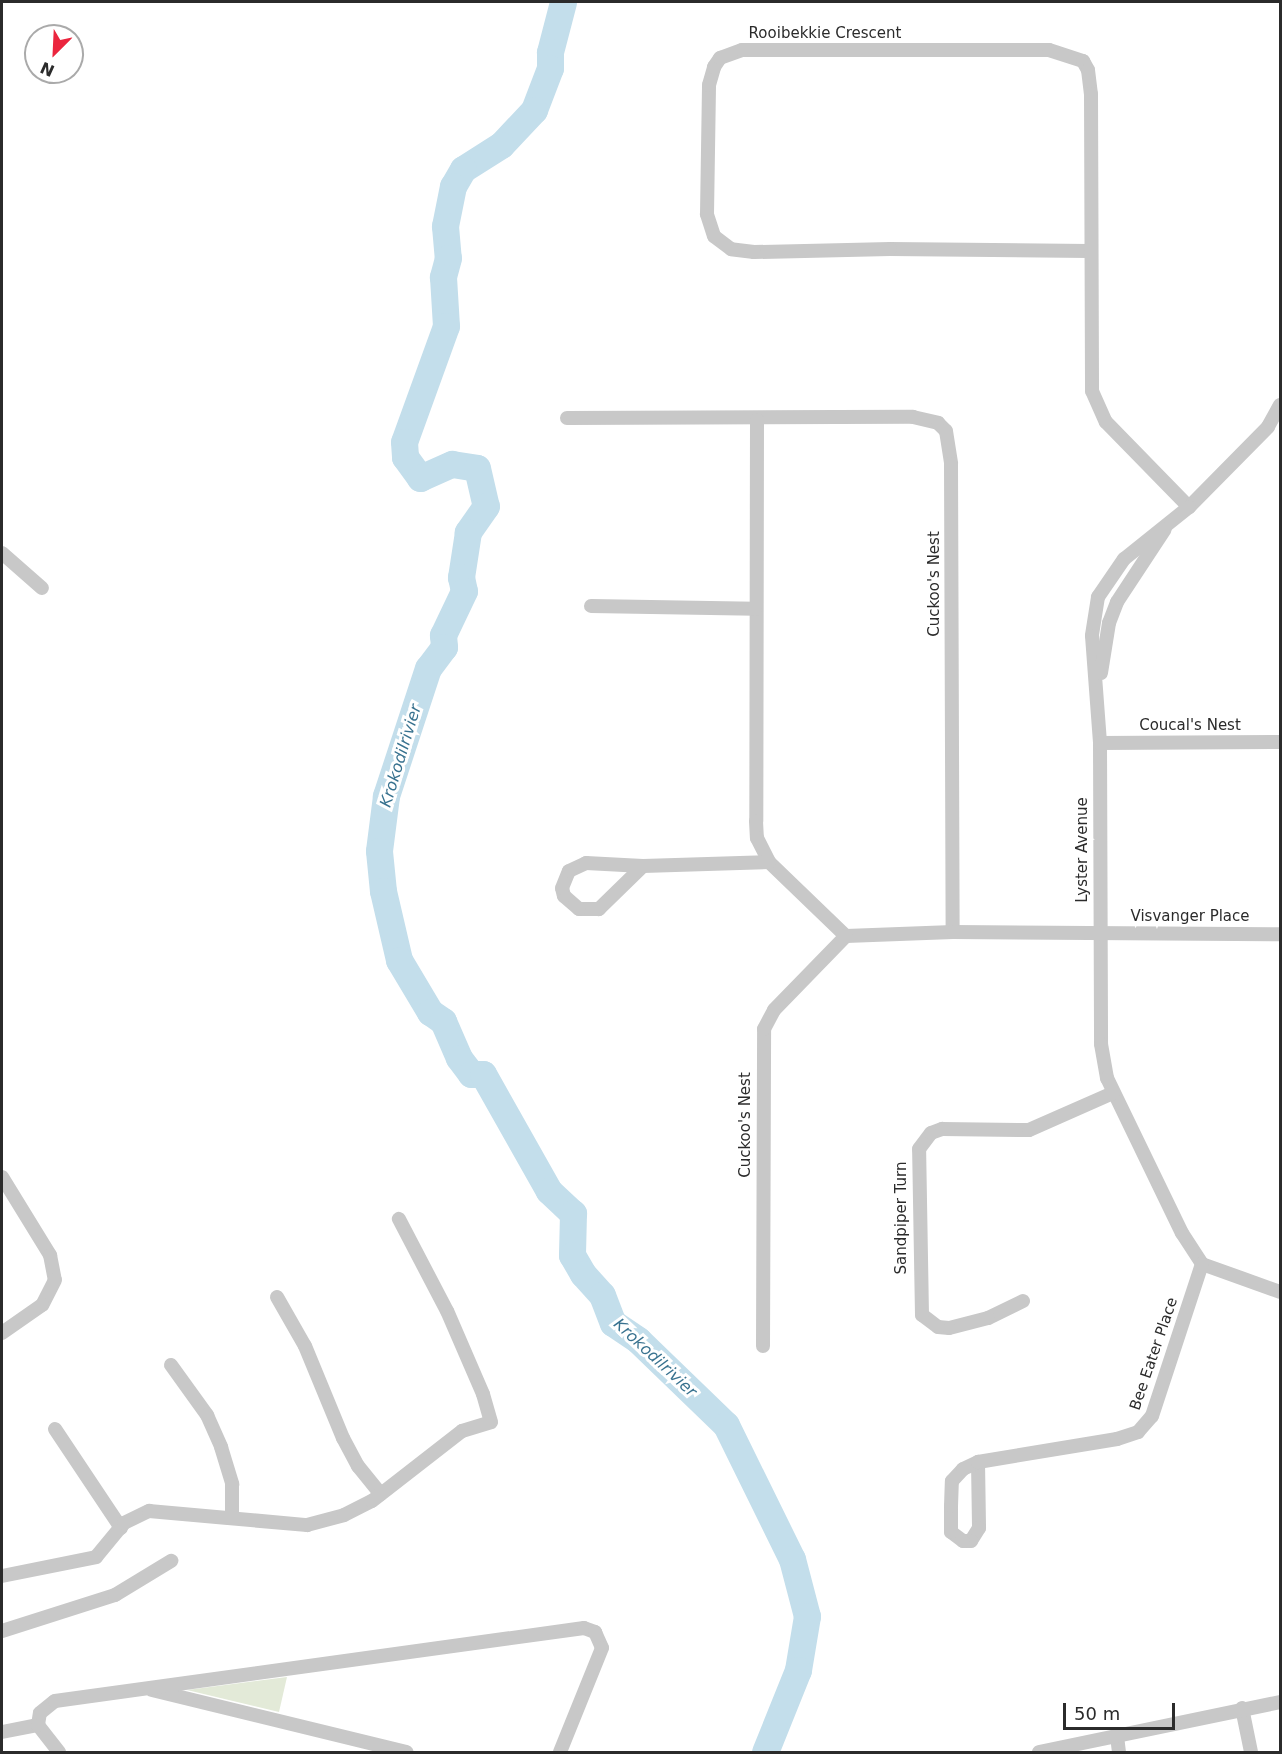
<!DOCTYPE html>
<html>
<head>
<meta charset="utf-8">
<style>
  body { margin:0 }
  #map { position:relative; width:1282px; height:1754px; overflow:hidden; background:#fff; font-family:"DejaVu Sans",sans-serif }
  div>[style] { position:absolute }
  .green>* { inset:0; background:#e3ead8 }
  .river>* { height:27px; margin:-13.5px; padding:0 13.5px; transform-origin:13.5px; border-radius:13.5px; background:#c3deeb }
  .minor>* { height:14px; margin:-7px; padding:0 7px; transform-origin:7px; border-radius:7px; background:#c8c8c8 }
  span { translate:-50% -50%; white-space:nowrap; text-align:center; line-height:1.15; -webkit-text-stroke:6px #fff; paint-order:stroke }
  .street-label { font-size:15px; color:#2b2b2b }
  .water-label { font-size:16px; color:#38728f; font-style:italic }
  .frame { position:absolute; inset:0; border:3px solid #2b2b2b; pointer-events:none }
  .north { position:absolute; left:24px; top:24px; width:60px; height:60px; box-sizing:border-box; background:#fff; border:2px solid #aaa; border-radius:50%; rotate:204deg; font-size:16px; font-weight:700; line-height:24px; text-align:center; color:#2b2b2b }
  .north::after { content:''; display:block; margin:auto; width:21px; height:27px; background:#eb253e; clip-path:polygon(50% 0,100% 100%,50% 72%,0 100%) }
  .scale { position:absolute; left:1063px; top:1703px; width:112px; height:27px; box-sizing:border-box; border:3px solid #2b2b2b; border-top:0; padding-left:8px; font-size:18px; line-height:21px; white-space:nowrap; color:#2b2b2b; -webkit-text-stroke:4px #fff; paint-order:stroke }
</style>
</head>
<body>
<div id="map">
  <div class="green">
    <div style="clip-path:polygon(287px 1677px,279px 1712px,187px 1690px)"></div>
  </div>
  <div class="river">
    <div style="left:563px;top:2px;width:52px;rotate:104.6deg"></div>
    <div style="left:550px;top:52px;width:16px;rotate:90deg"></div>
    <div style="left:550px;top:68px;width:45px;rotate:110.9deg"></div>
    <div style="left:534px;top:110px;width:48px;rotate:133.3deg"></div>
    <div style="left:501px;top:145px;width:45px;rotate:147.7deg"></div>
    <div style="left:463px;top:169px;width:20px;rotate:120deg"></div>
    <div style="left:453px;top:186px;width:41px;rotate:101.3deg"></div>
    <div style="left:445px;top:226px;width:32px;rotate:85deg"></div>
    <div style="left:448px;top:258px;width:20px;rotate:105deg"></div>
    <div style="left:443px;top:277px;width:49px;rotate:86.5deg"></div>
    <div style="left:446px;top:326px;width:123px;rotate:109.9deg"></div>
    <div style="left:404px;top:442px;width:15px;rotate:86deg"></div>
    <div style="left:405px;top:457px;width:26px;rotate:54deg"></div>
    <div style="left:420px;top:478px;width:35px;rotate:-24deg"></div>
    <div style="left:452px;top:464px;width:25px;rotate:9deg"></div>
    <div style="left:477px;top:468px;width:39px;rotate:77deg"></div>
    <div style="left:486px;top:506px;width:32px;rotate:125deg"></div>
    <div style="left:468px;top:532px;width:46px;rotate:98.8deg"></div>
    <div style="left:461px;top:577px;width:14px;rotate:78deg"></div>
    <div style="left:464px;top:591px;width:49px;rotate:115.5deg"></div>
    <div style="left:443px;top:635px;width:12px;rotate:85deg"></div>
    <div style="left:444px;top:647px;width:26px;rotate:127deg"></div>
    <div style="left:428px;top:668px;width:135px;rotate:108.2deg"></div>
    <div style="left:386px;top:796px;width:55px;rotate:97.3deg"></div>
    <div style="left:379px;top:851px;width:40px;rotate:84.3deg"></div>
    <div style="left:383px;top:891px;width:71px;rotate:76.9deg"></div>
    <div style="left:399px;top:960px;width:61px;rotate:59.2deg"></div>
    <div style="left:430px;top:1012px;width:16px;rotate:35deg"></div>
    <div style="left:443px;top:1021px;width:40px;rotate:66.6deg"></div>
    <div style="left:459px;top:1058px;width:20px;rotate:53deg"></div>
    <div style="left:471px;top:1074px;width:12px"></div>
    <div style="left:483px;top:1074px;width:134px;rotate:60.6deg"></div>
    <div style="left:549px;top:1191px;width:33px;rotate:43deg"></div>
    <div style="left:573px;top:1213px;width:42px;rotate:91.4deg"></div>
    <div style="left:572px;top:1255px;width:22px;rotate:60deg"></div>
    <div style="left:583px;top:1274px;width:28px;rotate:48deg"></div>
    <div style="left:602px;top:1295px;width:30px;rotate:69deg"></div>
    <div style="left:613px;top:1323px;width:30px;rotate:34deg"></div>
    <div style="left:638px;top:1340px;width:122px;rotate:44deg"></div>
    <div style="left:726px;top:1425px;width:149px;rotate:63.8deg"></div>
    <div style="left:792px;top:1559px;width:59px;rotate:75.3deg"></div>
    <div style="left:807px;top:1616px;width:55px;rotate:99.5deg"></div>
    <div style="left:798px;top:1670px;width:88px;rotate:111.9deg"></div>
  </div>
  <div class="minor">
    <div style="left:1089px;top:251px;width:199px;rotate:-179.4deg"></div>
    <div style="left:890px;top:249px;width:136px;rotate:178.7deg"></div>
    <div style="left:754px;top:252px;width:23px;rotate:-173deg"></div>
    <div style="left:731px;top:249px;width:21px;rotate:-143deg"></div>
    <div style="left:714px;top:236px;width:23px;rotate:-108deg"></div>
    <div style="left:707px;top:214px;width:129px;rotate:-89.1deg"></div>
    <div style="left:709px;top:85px;width:19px;rotate:-74deg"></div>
    <div style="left:714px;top:67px;width:11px;rotate:-56deg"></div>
    <div style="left:720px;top:58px;width:23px;rotate:-20deg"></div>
    <div style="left:742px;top:50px;width:307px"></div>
    <div style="left:1049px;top:50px;width:36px;rotate:18deg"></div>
    <div style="left:1083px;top:61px;width:10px;rotate:61deg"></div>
    <div style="left:1088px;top:70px;width:24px;rotate:83deg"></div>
    <div style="left:1091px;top:94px;width:297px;rotate:89.8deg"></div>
    <div style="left:1092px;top:391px;width:34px;rotate:66deg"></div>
    <div style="left:1106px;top:422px;width:119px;rotate:45.7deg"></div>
    <div style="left:1280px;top:405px;width:25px;rotate:119deg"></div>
    <div style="left:1268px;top:427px;width:112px;rotate:134.6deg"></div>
    <div style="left:1189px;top:507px;width:83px;rotate:141.3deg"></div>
    <div style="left:1124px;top:559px;width:46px;rotate:124.4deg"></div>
    <div style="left:1098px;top:597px;width:39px;rotate:99deg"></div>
    <div style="left:1092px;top:636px;width:107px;rotate:85.7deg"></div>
    <div style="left:1100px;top:743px;width:301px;rotate:89.8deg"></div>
    <div style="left:1101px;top:1044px;width:35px;rotate:80deg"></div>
    <div style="left:1107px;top:1078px;width:172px;rotate:64.2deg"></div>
    <div style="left:1182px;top:1233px;width:37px;rotate:57deg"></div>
    <div style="left:1202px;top:1264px;width:83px;rotate:19.7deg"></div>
    <div style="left:567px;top:418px;width:346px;rotate:-0.2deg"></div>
    <div style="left:913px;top:417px;width:26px;rotate:13deg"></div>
    <div style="left:938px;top:423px;width:11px;rotate:45deg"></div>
    <div style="left:946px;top:431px;width:33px;rotate:81deg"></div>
    <div style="left:951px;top:464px;width:468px;rotate:89.8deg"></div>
    <div style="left:757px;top:420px;width:401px;rotate:90.1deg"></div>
    <div style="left:756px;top:821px;width:17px;rotate:87deg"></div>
    <div style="left:757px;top:838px;width:27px;rotate:63deg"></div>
    <div style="left:769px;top:862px;width:107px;rotate:43.9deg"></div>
    <div style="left:846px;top:936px;width:107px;rotate:-2.1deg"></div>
    <div style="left:953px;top:932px;width:327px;rotate:0.4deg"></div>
    <div style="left:2px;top:553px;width:53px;rotate:41.2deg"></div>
    <div style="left:591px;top:606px;width:164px;rotate:1deg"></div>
    <div style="left:1101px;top:673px;width:51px;rotate:-80.9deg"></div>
    <div style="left:1109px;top:623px;width:22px;rotate:-69deg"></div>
    <div style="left:1117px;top:602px;width:87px;rotate:-56.7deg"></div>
    <div style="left:1100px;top:743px;width:180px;rotate:-0.3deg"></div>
    <div style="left:643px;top:866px;width:62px;rotate:135.7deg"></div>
    <div style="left:599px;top:909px;width:20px;rotate:180deg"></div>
    <div style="left:579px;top:909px;width:20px;rotate:-139deg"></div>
    <div style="left:564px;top:896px;width:8px;rotate:-104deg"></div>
    <div style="left:562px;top:888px;width:18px;rotate:-68deg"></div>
    <div style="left:569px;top:871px;width:19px;rotate:-25deg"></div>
    <div style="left:586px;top:863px;width:57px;rotate:3deg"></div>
    <div style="left:643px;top:866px;width:126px;rotate:-1.8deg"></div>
    <div style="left:2px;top:1177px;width:92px;rotate:58.4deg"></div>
    <div style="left:50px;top:1255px;width:25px;rotate:79deg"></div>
    <div style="left:55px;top:1280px;width:28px;rotate:117deg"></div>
    <div style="left:42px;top:1305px;width:49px;rotate:145deg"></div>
    <div style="left:277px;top:1297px;width:56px;rotate:60.3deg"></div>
    <div style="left:305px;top:1346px;width:100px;rotate:67.6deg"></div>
    <div style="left:343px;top:1438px;width:32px;rotate:62deg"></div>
    <div style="left:358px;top:1466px;width:36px;rotate:51deg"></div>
    <div style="left:1023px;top:1301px;width:39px;rotate:154deg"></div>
    <div style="left:988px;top:1318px;width:40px;rotate:165.6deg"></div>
    <div style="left:949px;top:1328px;width:11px;rotate:-175deg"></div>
    <div style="left:938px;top:1327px;width:20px;rotate:-143deg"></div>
    <div style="left:922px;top:1315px;width:166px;rotate:-91deg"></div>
    <div style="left:919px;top:1149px;width:20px;rotate:-53deg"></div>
    <div style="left:931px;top:1133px;width:12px;rotate:-20deg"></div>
    <div style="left:942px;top:1129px;width:87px;rotate:0.7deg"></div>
    <div style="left:1029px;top:1130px;width:92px;rotate:-23.8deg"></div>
    <div style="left:763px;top:1346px;width:317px;rotate:-89.8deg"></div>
    <div style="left:764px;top:1029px;width:21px;rotate:-62deg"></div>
    <div style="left:774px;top:1010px;width:103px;rotate:-45.8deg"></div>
    <div style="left:171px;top:1365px;width:62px;rotate:54.2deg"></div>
    <div style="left:207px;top:1415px;width:35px;rotate:66deg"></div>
    <div style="left:221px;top:1447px;width:39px;rotate:73deg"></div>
    <div style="left:232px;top:1484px;width:33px;rotate:90deg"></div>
    <div style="left:55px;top:1429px;width:119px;rotate:56.3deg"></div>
    <div style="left:978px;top:1462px;width:66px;rotate:89.1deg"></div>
    <div style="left:979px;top:1528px;width:15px;rotate:122deg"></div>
    <div style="left:971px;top:1541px;width:8px;rotate:180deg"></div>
    <div style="left:963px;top:1541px;width:15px;rotate:-143deg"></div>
    <div style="left:951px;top:1532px;width:26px;rotate:-90deg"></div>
    <div style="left:951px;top:1506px;width:25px;rotate:-88deg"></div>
    <div style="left:952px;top:1481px;width:16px;rotate:-47deg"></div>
    <div style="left:963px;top:1469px;width:17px;rotate:-25deg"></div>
    <div style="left:978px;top:1462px;width:141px;rotate:-9.4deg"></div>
    <div style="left:1117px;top:1439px;width:22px;rotate:-18deg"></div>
    <div style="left:1138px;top:1432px;width:21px;rotate:-49deg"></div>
    <div style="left:1152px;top:1416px;width:160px;rotate:-71.8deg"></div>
    <div style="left:2px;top:1576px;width:96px;rotate:-11.4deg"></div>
    <div style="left:96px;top:1557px;width:44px;rotate:-50.5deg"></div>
    <div style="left:124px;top:1523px;width:28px;rotate:-26deg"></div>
    <div style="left:149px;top:1511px;width:159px;rotate:5.1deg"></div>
    <div style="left:307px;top:1525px;width:38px;rotate:-15deg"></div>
    <div style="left:344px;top:1515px;width:31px;rotate:-27deg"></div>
    <div style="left:372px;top:1501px;width:114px;rotate:-37.9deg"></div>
    <div style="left:462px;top:1431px;width:30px;rotate:-17deg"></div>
    <div style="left:491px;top:1422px;width:29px;rotate:-106deg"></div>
    <div style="left:483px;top:1394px;width:90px;rotate:-113.4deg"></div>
    <div style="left:447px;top:1311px;width:104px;rotate:-117.6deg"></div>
    <div style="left:2px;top:1631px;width:119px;rotate:-17.7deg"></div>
    <div style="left:115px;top:1595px;width:66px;rotate:-31.3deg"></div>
    <div style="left:152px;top:1690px;width:262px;rotate:13.7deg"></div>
    <div style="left:1242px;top:1708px;width:45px;rotate:78.4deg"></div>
    <div style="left:2px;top:1732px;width:37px;rotate:-11deg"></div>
    <div style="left:1117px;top:1736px;width:16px;rotate:83deg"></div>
    <div style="left:59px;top:1752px;width:34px;rotate:-128deg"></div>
    <div style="left:38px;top:1725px;width:12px;rotate:-81deg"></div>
    <div style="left:40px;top:1713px;width:19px;rotate:-39deg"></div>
    <div style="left:55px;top:1701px;width:534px;rotate:-7.86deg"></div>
    <div style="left:584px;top:1628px;width:12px;rotate:20deg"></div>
    <div style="left:595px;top:1632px;width:17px;rotate:66deg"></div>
    <div style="left:602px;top:1648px;width:112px;rotate:112deg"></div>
    <div style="left:1039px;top:1752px;width:246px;rotate:-11.7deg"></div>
  </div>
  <div class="street-label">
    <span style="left:825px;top:34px">Rooibekkie Crescent</span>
    <span style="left:935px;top:584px;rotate:-90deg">Cuckoo's Nest</span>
    <span style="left:1190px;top:726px">Coucal's Nest</span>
    <span style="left:1083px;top:850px;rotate:-90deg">Lyster Avenue</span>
    <span style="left:1190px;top:917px">Visvanger Place</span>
    <span style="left:746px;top:1125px;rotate:-90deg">Cuckoo's Nest</span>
    <span style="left:902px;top:1218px;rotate:-90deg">Sandpiper Turn</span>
    <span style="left:1154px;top:1354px;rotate:-71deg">Bee Eater Place</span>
  </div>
  <div class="water-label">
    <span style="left:401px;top:756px;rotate:-73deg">Krokodilrivier</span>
    <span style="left:655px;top:1358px;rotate:43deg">Krokodilrivier</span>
  </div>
  <div class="frame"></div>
  <div class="north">N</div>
  <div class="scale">50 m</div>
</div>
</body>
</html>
